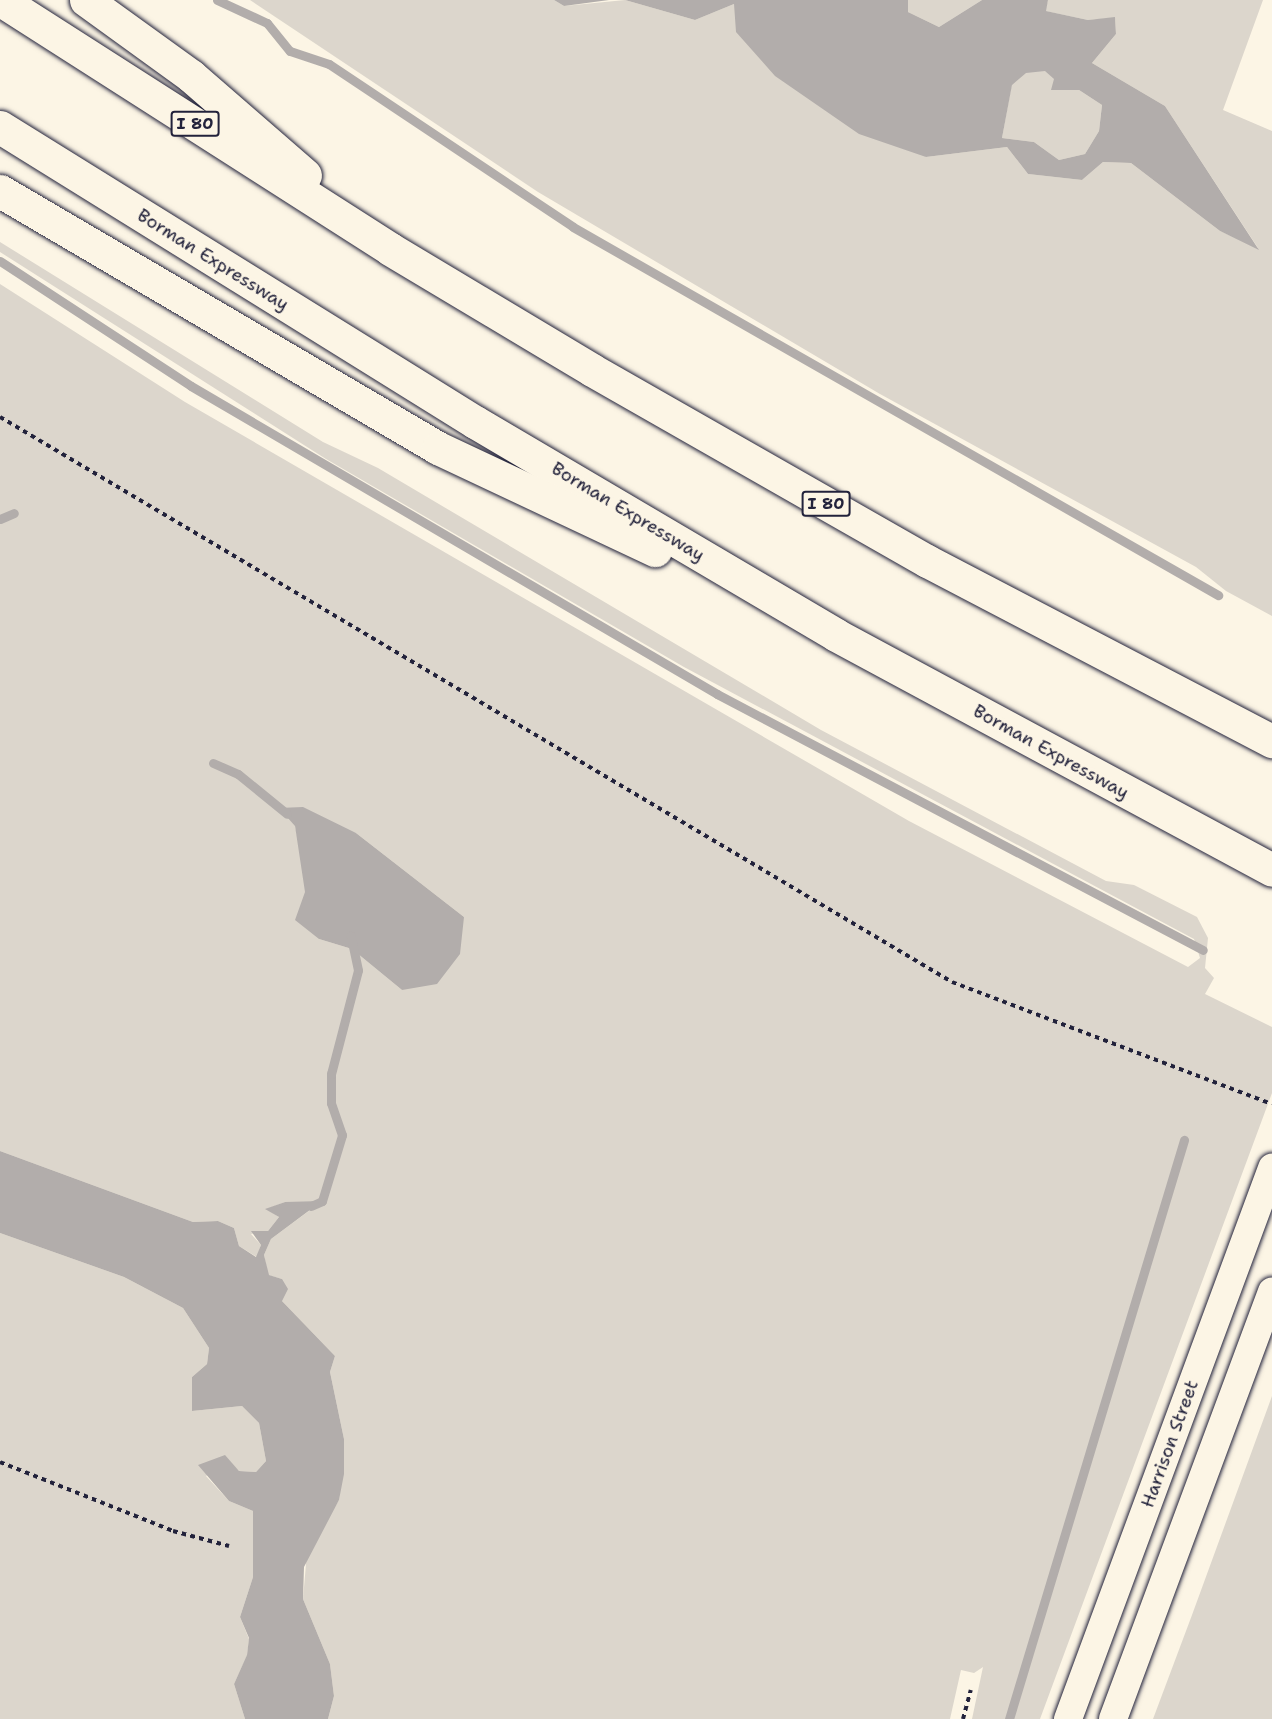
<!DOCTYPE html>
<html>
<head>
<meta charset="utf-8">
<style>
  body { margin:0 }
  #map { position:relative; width:1272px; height:1719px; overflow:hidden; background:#fcf5e5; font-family:"Shantell Sans",sans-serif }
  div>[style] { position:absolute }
  .green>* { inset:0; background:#dcd6cc }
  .water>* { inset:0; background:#b2adab }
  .stream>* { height:9px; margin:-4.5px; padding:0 4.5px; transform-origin:4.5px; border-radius:4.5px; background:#b2adab }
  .path>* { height:4px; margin-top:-2px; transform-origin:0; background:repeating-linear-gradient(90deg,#22223b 0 4.5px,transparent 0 9px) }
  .roads { filter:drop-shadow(0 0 2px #22223b) drop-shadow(0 0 2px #22223b) }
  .tertiary>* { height:28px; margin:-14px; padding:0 14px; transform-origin:14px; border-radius:14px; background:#fcf5e5 }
  .motorway>* { height:33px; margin:-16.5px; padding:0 16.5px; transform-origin:16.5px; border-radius:16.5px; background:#fcf5e5 }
  span { translate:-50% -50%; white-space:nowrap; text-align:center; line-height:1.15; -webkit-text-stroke:6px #fcf5e5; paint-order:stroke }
  .shield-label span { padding:2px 4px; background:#fcf5e5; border:2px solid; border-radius:4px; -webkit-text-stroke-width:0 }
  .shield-label { font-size:16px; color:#22223b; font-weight:700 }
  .street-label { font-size:18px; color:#22223b }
</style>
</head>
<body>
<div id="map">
  <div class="green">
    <div style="clip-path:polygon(250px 0,554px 0,564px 6px,625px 0,695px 20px,734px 4px,926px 157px,1007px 147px,1028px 174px,1082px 180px,1103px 162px,1131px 163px,1220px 231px,1258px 248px,1165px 106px,1092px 63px,1116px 34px,1115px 18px,1088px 20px,1045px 11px,1048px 0,1263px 0,1223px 110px,1272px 131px,1272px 616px,1226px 591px,1196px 567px,880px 394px,538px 192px)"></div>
    <div style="clip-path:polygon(908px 0,982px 0,939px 27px,908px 12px)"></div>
    <div style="clip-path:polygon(1034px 37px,1079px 90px,1102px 105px,1099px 131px,1085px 154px,1059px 160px,1034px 142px,1002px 138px,1012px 83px)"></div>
    <div style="clip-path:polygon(evenodd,0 242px,323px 442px,378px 468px,821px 730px,1106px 881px,1134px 885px,1197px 917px,1208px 938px,1205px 968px,1214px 978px,1205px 994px,1272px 1027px,1272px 1093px,1040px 1719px,972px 1719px,983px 1667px,974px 1673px,961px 1670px,950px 1719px,328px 1719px,334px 1696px,330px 1664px,303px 1599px,307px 1552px,339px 1500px,344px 1439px,330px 1372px,335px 1356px,282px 1301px,282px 1279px,268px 1275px,264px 1255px,271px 1239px,321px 1202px,285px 1202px,267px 1209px,279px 1217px,268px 1231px,251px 1234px,261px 1245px,257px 1257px,239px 1246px,234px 1228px,218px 1221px,193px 1222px,0 1151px,0 284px,185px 402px,909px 821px,1188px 967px,1200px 958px,1194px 939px,684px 667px,326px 459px,0 252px,0 242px,295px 826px,356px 833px,464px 917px,402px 990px,352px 949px,319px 939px,295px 826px)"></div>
    <div style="clip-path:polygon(0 1233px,124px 1277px,183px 1308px,209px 1348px,207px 1364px,192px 1377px,192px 1411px,242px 1406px,259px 1423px,266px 1461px,256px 1472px,239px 1471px,228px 1462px,206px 1476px,229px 1501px,253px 1511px,253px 1577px,240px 1617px,249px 1639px,247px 1656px,234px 1684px,245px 1719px,0 1719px)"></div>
    <div style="clip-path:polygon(1272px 1396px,1272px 1719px,1153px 1719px,1192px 1615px)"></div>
  </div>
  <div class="water">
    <div style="clip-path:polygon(554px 0,609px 0,564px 6px)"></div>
    <div style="clip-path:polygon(evenodd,625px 0,908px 0,908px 12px,939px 27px,982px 0,1048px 0,1046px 11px,1088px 20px,1115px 17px,1116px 34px,1092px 63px,1165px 106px,1259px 250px,1220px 231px,1131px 163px,1103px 162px,1082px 180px,1028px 174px,1007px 147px,926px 157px,859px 134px,775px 76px,736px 32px,734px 4px,695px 20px,625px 0,1045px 71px,1054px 79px,1051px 90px,1079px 90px,1102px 105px,1099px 131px,1085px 154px,1059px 160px,1034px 142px,1002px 138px,1012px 85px,1026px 73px,1045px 71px)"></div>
    <div style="clip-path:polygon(303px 807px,356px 833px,464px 917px,460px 954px,437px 984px,402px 990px,352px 949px,319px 939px,295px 920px,305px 892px,295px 826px,279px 808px)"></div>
    <div style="clip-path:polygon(0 1151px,193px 1222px,218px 1221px,234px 1228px,239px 1246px,256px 1257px,261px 1245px,251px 1231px,268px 1231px,279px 1217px,265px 1209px,285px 1202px,322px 1201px,271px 1239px,264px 1255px,269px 1275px,282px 1279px,288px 1289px,282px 1301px,335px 1356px,330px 1372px,344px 1439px,344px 1474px,339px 1500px,304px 1567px,303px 1599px,330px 1664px,334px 1696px,328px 1719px,245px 1719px,234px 1684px,247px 1655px,249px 1638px,240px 1617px,253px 1577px,253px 1511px,229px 1501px,198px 1465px,225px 1455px,239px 1471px,256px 1472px,266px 1461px,259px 1423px,242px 1406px,192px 1411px,192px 1377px,207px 1364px,209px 1348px,183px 1308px,124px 1277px,0 1233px)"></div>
  </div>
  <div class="stream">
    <div style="left:217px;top:0;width:55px;rotate:24.7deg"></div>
    <div style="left:267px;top:23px;width:36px;rotate:51deg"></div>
    <div style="left:290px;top:51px;width:41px;rotate:18.4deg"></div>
    <div style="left:329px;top:64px;width:293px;rotate:33.7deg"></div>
    <div style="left:573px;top:227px;width:743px;rotate:29.71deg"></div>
    <div style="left:0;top:261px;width:228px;rotate:33.2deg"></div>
    <div style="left:191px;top:386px;width:610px;rotate:30.35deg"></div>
    <div style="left:717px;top:694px;width:549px;rotate:27.78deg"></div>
    <div style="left:0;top:519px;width:15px;rotate:-23deg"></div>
    <div style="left:213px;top:763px;width:27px;rotate:24deg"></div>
    <div style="left:238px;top:774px;width:63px;rotate:39.2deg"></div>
    <div style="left:311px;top:1206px;width:12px;rotate:-24deg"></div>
    <div style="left:322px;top:1201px;width:69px;rotate:-73.1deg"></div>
    <div style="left:342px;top:1135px;width:34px;rotate:-109deg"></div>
    <div style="left:331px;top:1103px;width:29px;rotate:-90deg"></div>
    <div style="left:331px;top:1074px;width:107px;rotate:-75.4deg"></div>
    <div style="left:358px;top:970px;width:35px;rotate:-102deg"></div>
    <div style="left:1009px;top:1719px;width:605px;rotate:-73.18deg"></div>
  </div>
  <div class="path">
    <div style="left:0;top:417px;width:1107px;rotate:30.69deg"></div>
    <div style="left:952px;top:982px;width:342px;rotate:20.9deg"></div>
    <div style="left:0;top:1462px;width:186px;rotate:21.7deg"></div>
    <div style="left:173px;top:1531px;width:58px;rotate:15deg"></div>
    <div style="left:963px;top:1719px;width:30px;rotate:-75deg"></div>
  </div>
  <div class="roads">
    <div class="tertiary">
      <div style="left:1068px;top:1719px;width:588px;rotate:-69.68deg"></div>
      <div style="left:1113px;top:1719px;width:456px;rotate:-69.6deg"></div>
    </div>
    <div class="motorway">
      <div style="left:1px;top:0;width:462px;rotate:32.6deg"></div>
      <div style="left:390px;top:249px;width:235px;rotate:30.9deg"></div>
      <div style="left:592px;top:370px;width:386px;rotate:29.7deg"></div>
      <div style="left:927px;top:561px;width:389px;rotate:27.6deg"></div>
      <div style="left:86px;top:0;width:130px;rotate:35.9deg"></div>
      <div style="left:191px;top:76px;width:151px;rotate:41deg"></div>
      <div style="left:0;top:127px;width:559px;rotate:31.84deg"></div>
      <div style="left:475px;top:422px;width:419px;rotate:30.5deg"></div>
      <div style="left:836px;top:635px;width:495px;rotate:28.3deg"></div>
      <div style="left:0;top:191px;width:508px;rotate:30.4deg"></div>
      <div style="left:438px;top:448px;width:240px;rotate:25.2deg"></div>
    </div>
  </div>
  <div class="shield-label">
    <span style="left:195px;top:124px">I 80</span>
    <span style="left:826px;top:504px">I 80</span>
  </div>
  <div class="street-label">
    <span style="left:213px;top:260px;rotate:32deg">Borman Expressway</span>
    <span style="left:628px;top:512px;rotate:31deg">Borman Expressway</span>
    <span style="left:1051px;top:752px;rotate:29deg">Borman Expressway</span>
    <span style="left:1170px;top:1444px;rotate:-70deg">Harrison Street</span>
  </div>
</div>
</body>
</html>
